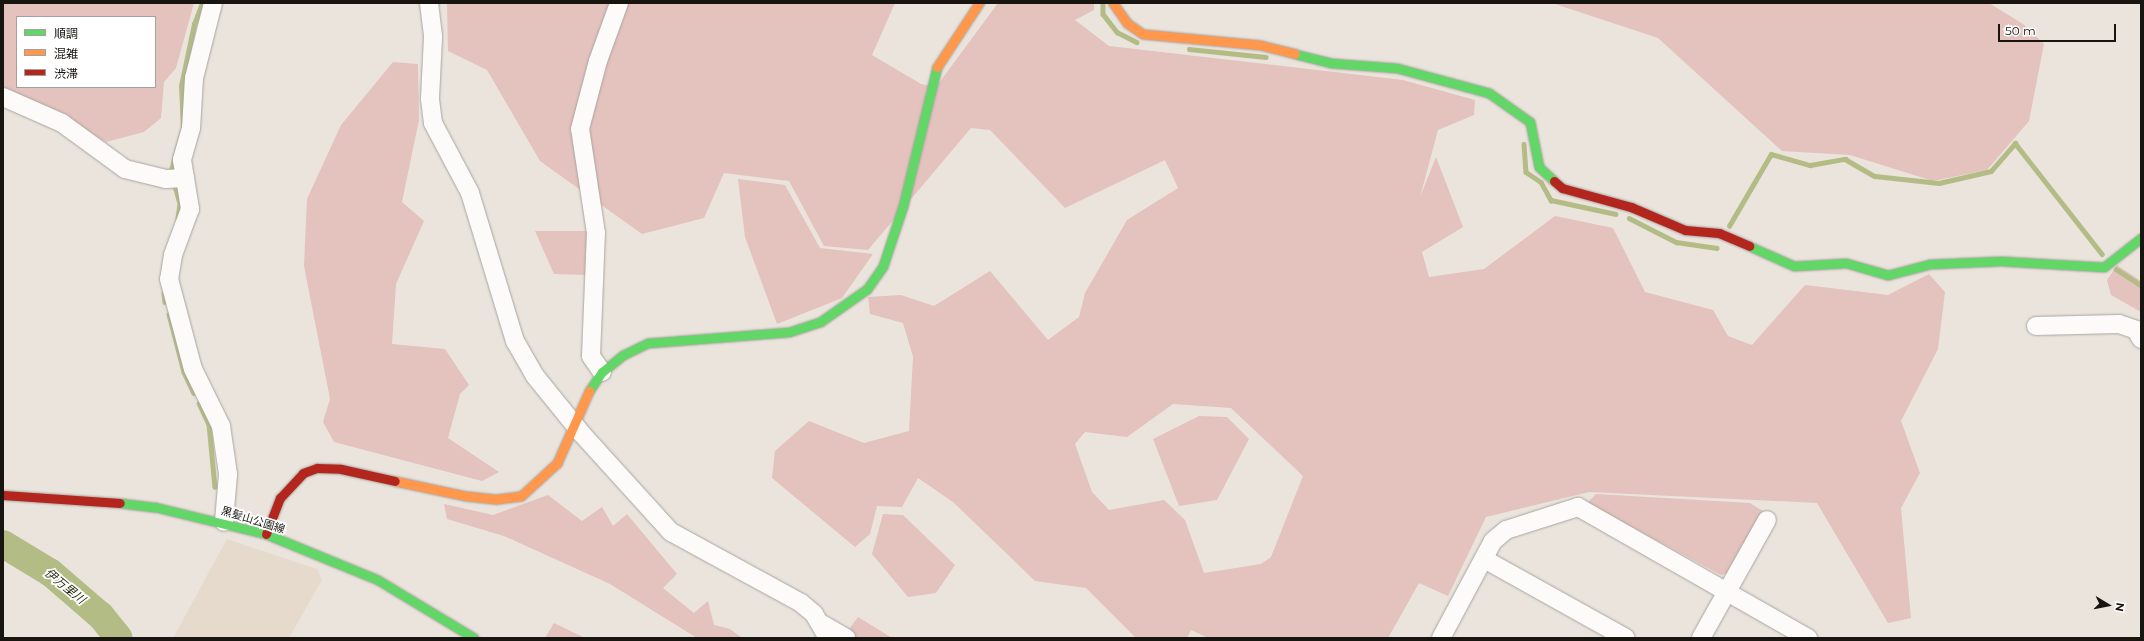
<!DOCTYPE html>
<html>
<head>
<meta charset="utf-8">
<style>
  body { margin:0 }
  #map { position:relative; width:2144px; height:641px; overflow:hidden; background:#eae4dd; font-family:Montserrat,"Noto Sans JP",sans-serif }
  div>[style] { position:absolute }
  .built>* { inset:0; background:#e6dacd }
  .green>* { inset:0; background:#e4c2bd }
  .stream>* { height:4.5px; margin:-2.25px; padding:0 2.25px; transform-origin:2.25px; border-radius:2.25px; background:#b4bc86 }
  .river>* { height:28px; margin:-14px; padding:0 14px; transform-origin:14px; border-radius:14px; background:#b4bc86 }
  .roads { filter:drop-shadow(0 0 1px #a9a49f) drop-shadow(0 0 1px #a9a49f) }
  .street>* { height:18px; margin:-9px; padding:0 9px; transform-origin:9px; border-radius:9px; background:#fcfbfa }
  .fast>* { height:9px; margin:-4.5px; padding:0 4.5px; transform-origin:4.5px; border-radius:4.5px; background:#63d668 }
  .slow>* { height:9px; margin:-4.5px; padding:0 4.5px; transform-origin:4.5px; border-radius:4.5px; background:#ff974d }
  .jam>* { height:9px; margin:-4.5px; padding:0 4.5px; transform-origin:4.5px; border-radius:4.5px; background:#b3261e }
  span { translate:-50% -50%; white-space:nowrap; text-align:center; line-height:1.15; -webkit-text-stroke:3.5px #fff; paint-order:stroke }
  .street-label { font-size:11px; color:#181410 }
  .water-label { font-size:12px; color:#282d0d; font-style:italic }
  .frame { position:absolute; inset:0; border:4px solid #181410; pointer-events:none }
  .legend { position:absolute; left:16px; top:16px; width:140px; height:72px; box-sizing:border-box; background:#fff; border:1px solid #a3a19f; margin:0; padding:5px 7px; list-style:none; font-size:12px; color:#181410 }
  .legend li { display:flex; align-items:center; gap:8px; height:20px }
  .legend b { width:20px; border:1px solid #a3a19f }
  .north { position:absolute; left:2088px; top:585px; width:40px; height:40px; -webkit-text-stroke:3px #fff; paint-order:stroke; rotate:100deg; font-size:11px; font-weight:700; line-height:16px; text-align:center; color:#181410 }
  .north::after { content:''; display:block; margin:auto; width:14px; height:18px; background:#181410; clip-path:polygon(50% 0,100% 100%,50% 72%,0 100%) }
  .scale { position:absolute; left:1998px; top:24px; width:118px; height:18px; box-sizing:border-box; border:2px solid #181410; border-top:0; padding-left:5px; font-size:12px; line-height:14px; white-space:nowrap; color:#181410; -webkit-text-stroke:3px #fff; paint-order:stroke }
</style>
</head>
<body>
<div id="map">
  <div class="built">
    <div style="clip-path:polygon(227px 539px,317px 569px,322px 580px,289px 638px,173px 638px)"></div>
  </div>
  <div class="green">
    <div style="clip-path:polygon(evenodd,3px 3px,194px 3px,176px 68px,164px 82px,161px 118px,144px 132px,106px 142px,44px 106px,3px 94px,3px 3px,17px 17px,155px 17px,155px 87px,17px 87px,17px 17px)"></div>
    <div style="clip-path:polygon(evenodd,447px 3px,895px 3px,872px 55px,921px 84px,936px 87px,998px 3px,1094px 3px,1094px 10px,1075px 20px,1109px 46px,1403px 80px,1475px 100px,1474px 115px,1438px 130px,1420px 197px,1436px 157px,1463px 227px,1422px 252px,1429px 277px,1484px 269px,1555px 216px,1613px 228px,1645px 292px,1713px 310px,1728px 336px,1752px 345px,1805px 285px,1888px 295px,1929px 274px,1945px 292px,1938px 349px,1901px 421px,1920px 473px,1901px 508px,1911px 618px,1888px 623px,1817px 503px,1589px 492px,1486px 517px,1448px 596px,1419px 583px,1388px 638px,1208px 638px,1191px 630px,1187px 638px,1136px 638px,1086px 588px,1035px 581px,953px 502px,918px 478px,902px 507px,877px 506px,870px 534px,855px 547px,772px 478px,775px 451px,809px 421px,864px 443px,909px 431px,913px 357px,903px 323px,870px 314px,868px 297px,901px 295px,934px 306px,990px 271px,1048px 340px,1079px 317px,1085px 293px,1127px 220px,1178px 188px,1165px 160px,1065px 208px,990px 130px,971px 128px,868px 250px,824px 246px,789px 181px,724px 173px,704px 218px,642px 234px,540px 161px,487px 70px,448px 51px,447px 3px,1173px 404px,1231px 408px,1303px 476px,1271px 557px,1261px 564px,1204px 573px,1185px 520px,1164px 500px,1109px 510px,1092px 492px,1075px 444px,1085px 432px,1127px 437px,1173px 404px)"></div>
    <div style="clip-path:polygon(1552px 3px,1989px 3px,2023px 24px,2044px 44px,2029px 121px,1987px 170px,1933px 181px,1850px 155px,1782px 151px,1658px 38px)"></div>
    <div style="clip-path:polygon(393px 62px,418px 64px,419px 120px,402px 202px,424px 221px,396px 284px,392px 344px,445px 349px,469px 385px,460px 394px,448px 438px,499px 472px,482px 481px,334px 442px,323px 422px,330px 399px,304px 266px,307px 199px,341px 125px)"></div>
    <div style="clip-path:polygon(738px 179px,785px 185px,820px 248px,873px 254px,842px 298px,777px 324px,745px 237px)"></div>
    <div style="clip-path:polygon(535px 231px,587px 231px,587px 275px,554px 274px)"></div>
    <div style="clip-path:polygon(2117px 265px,2141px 281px,2141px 312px,2111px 295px,2107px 280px)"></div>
    <div style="clip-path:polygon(1199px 416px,1227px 417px,1249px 439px,1217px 500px,1179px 506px,1153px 439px)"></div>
    <div style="clip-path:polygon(1596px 494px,1750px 503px,1764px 512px,1729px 573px,1721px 575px,1587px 503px)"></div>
    <div style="clip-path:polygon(548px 495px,582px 521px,602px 507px,613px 526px,627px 514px,677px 574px,663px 588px,694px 613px,708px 601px,714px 625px,730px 629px,742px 638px,697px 638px,610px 584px,504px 536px,447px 519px,444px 504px,493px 515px)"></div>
    <div style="clip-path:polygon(883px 514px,903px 515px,955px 565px,936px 593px,908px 597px,872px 554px)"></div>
    <div style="clip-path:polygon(858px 617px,892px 638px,855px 638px,847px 632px)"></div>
    <div style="clip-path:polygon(554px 623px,583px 637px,545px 638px)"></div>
  </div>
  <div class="stream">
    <div style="left:1103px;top:3px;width:11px;rotate:90deg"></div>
    <div style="left:1103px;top:14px;width:23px;rotate:52deg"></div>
    <div style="left:1117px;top:32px;width:22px;rotate:27deg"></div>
    <div style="left:1189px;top:49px;width:77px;rotate:5.9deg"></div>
    <div style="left:1524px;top:144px;width:28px;rotate:86deg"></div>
    <div style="left:1526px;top:172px;width:18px;rotate:34deg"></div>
    <div style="left:1541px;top:182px;width:21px;rotate:61deg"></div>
    <div style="left:1551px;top:200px;width:66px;rotate:12.2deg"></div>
    <div style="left:171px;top:170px;width:44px;rotate:-74.1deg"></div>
    <div style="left:183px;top:128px;width:42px;rotate:-92.7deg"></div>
    <div style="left:181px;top:86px;width:63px;rotate:-78.2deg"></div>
    <div style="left:194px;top:24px;width:22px;rotate:-69deg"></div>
    <div style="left:175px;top:186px;width:19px;rotate:74deg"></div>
    <div style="left:180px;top:204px;width:14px;rotate:98deg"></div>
    <div style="left:1629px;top:218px;width:53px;rotate:27.1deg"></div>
    <div style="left:1676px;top:242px;width:41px;rotate:8.3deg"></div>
    <div style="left:1729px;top:226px;width:83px;rotate:-59.7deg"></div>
    <div style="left:1771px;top:154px;width:41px;rotate:15.8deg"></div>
    <div style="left:1810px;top:165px;width:36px;rotate:-10deg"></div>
    <div style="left:1845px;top:159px;width:34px;rotate:30deg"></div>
    <div style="left:1875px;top:176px;width:64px;rotate:6.2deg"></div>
    <div style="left:1939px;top:183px;width:53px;rotate:-13deg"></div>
    <div style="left:1991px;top:171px;width:37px;rotate:-49deg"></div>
    <div style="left:2015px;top:143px;width:141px;rotate:51.9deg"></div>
    <div style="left:2116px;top:269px;width:30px;rotate:33deg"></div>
    <div style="left:164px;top:293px;width:9px;rotate:84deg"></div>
    <div style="left:169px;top:314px;width:60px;rotate:75.5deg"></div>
    <div style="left:184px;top:372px;width:23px;rotate:65deg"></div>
    <div style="left:199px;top:403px;width:23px;rotate:65deg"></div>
    <div style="left:209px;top:424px;width:63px;rotate:84.6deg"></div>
  </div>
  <div class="river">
    <div style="left:3px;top:544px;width:56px;rotate:31.1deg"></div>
    <div style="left:51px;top:573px;width:66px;rotate:40.7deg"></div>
    <div style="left:101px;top:616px;width:28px;rotate:51deg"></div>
  </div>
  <div class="roads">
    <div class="street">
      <div style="left:213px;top:3px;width:77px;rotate:104.2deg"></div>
      <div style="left:194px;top:78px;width:50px;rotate:93.4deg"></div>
      <div style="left:191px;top:128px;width:33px;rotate:106deg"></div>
      <div style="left:182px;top:160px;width:50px;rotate:80.7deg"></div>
      <div style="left:190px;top:209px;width:49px;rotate:110.3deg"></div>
      <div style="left:173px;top:255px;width:24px;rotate:99deg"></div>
      <div style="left:169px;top:279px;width:93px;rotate:75.1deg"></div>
      <div style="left:193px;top:369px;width:64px;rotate:63.8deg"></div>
      <div style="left:221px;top:426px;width:49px;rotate:81.7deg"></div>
      <div style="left:228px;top:474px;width:48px;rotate:94.8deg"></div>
      <div style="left:429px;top:3px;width:34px;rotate:83deg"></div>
      <div style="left:433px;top:37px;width:62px;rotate:92.8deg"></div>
      <div style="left:430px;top:99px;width:24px;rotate:83deg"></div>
      <div style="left:433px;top:123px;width:79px;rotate:62.1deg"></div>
      <div style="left:470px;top:193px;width:155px;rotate:73.1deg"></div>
      <div style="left:515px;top:341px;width:40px;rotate:60.3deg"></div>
      <div style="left:535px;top:376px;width:75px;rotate:51deg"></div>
      <div style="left:582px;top:434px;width:132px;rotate:47.8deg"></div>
      <div style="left:671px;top:532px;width:148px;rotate:28.6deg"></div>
      <div style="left:801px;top:603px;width:17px;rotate:40deg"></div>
      <div style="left:814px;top:614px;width:28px;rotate:60deg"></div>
      <div style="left:3px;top:97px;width:64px;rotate:23.8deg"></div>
      <div style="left:62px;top:123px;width:78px;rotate:36.1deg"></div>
      <div style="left:125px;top:169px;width:42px;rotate:13.7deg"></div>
      <div style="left:166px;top:179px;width:19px;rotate:-3deg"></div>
      <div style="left:2036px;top:326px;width:83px;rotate:-1.4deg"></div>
      <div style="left:2119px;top:324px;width:18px;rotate:19deg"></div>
      <div style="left:2136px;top:330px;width:10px;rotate:61deg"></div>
      <div style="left:602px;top:372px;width:19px;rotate:-125deg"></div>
      <div style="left:591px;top:356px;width:123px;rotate:-87.7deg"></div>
      <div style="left:596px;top:233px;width:105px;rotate:-98.7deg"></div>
      <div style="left:580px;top:129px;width:70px;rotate:-75.2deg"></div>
      <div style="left:598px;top:61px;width:62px;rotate:-70.1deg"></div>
      <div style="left:1484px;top:559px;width:162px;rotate:29.1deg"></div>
      <div style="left:822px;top:624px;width:28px;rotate:30deg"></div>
      <div style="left:1441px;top:638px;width:110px;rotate:-61.8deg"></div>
      <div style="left:1493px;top:541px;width:17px;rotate:-40deg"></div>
      <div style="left:1506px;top:530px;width:76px;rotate:-17.7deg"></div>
      <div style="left:1578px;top:507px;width:265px;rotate:29.7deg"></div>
      <div style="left:1701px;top:638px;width:135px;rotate:-60.8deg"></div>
    </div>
    <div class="fast">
      <div style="left:1295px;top:54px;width:37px;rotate:14deg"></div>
      <div style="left:1331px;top:63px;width:66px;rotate:4.3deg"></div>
      <div style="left:1397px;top:68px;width:95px;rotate:15.2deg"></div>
      <div style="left:1489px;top:93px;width:50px;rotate:35.3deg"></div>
      <div style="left:1530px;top:122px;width:46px;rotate:78.7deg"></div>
      <div style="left:1539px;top:167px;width:21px;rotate:43deg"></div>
      <div style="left:1749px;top:246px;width:49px;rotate:24deg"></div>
      <div style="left:1794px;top:266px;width:52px;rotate:-3.3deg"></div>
      <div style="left:1846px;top:263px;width:44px;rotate:15.9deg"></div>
      <div style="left:1888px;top:275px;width:43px;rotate:-14.7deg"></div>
      <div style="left:1930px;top:264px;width:71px;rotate:-2.4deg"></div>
      <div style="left:2001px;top:261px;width:103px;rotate:3.3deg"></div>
      <div style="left:2104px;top:267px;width:47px;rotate:-38.1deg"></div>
      <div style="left:589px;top:391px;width:23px;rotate:-56deg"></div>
      <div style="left:602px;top:372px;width:27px;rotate:-39deg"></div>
      <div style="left:623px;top:355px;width:28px;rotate:-26deg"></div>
      <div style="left:648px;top:343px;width:141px;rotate:-4.5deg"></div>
      <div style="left:789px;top:332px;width:33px;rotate:-18deg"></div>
      <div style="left:820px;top:322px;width:57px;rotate:-35.1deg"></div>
      <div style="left:867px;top:289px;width:28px;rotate:-55deg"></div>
      <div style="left:883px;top:266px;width:63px;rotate:-71.6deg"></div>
      <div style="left:903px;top:206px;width:143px;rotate:-76.3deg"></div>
      <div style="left:120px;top:503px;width:35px;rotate:7deg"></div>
      <div style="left:155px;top:507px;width:114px;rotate:13.7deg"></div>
      <div style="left:266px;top:534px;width:121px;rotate:22.3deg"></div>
      <div style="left:378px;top:580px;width:112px;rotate:31.1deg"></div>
    </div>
    <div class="slow">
      <div style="left:1113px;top:3px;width:24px;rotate:55deg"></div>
      <div style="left:1127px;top:23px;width:19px;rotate:35deg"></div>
      <div style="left:1143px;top:34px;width:118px;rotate:5.4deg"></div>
      <div style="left:1260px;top:45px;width:36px;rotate:14deg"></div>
      <div style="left:937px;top:67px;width:77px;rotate:-56.7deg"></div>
      <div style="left:395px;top:481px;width:73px;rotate:11.9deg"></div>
      <div style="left:466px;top:496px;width:31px;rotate:6deg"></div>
      <div style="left:497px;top:499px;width:24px;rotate:-7deg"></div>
      <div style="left:521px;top:496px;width:49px;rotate:-42.5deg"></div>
      <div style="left:557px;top:463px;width:79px;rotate:-66deg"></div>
    </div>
    <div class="jam">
      <div style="left:1554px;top:181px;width:11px;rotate:41deg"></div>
      <div style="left:1562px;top:188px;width:72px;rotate:15.4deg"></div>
      <div style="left:1631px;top:207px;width:59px;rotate:23.1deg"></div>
      <div style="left:1685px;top:230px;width:34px;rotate:5deg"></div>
      <div style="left:1719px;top:233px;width:33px;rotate:23deg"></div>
      <div style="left:3px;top:495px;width:117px;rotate:3.9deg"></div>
      <div style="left:266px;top:534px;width:39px;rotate:-69deg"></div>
      <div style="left:280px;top:498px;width:34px;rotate:-47deg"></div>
      <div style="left:303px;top:473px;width:15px;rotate:-20deg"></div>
      <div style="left:317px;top:468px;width:24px;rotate:2deg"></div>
      <div style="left:341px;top:469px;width:55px;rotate:12.5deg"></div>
    </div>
  </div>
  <div class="street-label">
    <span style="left:253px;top:520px;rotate:17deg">黒髪山公園線</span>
  </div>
  <div class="water-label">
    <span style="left:65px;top:586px;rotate:39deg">伊万里川</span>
  </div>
  <div class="frame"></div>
  <ul class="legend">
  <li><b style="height:5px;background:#63d668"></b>順調</li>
  <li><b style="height:5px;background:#ff974d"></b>混雑</li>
  <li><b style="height:5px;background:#b3261e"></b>渋滞</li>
  </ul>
  <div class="north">N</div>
  <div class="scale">50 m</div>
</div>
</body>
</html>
